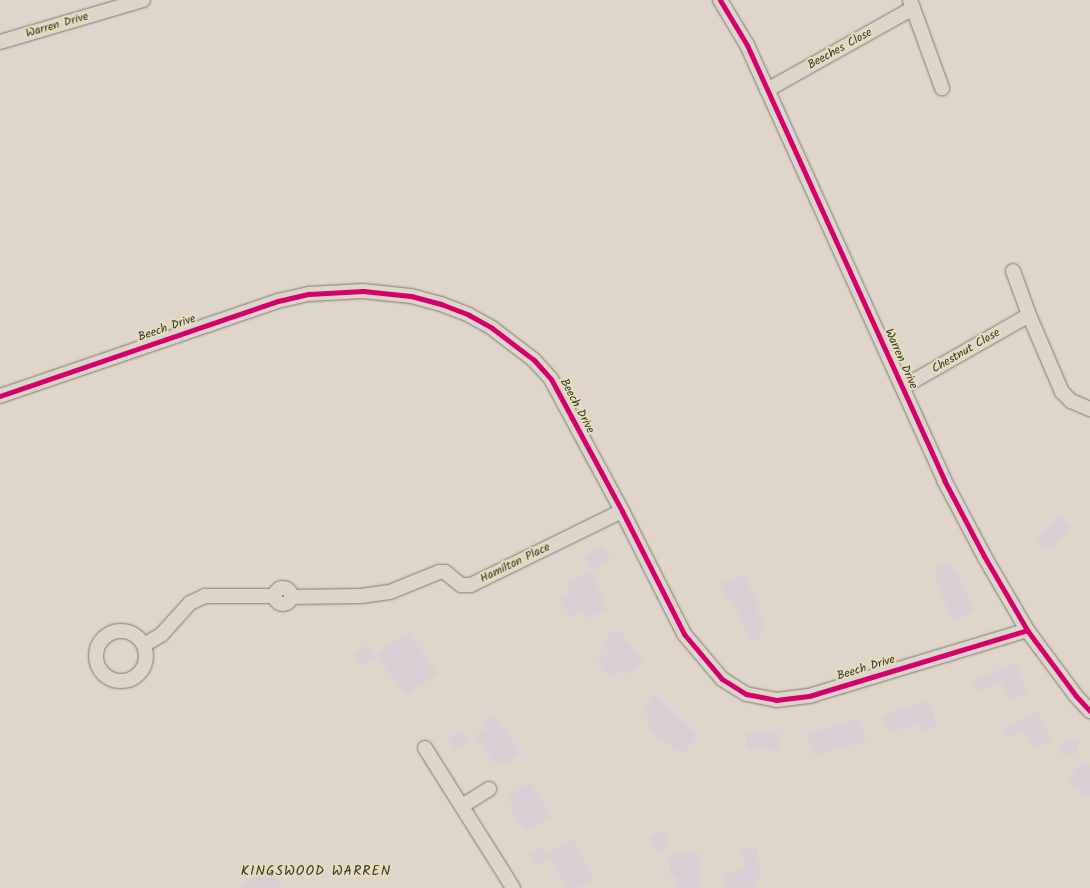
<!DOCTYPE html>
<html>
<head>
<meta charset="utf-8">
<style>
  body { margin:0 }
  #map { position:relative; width:1090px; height:888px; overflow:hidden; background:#dfd5ca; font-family:Kalam,sans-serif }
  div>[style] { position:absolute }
  .building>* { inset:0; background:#d8d0d4; transform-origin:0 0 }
  .roads { filter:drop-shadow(0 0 1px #7b7c75) drop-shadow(0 0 1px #7b7c75) }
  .minor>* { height:14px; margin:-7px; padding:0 7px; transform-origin:7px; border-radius:7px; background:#dcd5c9 }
  .minor>.ring { margin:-7px; padding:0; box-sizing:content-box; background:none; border:14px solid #dcd5c9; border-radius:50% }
  .cycleway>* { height:5px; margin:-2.5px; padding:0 2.5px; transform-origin:2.5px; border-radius:2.5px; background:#d6006c }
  span { translate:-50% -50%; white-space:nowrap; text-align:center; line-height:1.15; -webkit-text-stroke:4px #eddbb8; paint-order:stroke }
  .street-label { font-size:12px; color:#1f3d34 }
  .neighbourhood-label { font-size:14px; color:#1f3d34; letter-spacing:1px }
</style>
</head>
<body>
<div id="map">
  <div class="building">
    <div style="clip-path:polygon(1058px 516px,1071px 526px,1052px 548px,1049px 545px,1045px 550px,1035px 542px)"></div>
    <div style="left:602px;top:545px;width:17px;height:22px;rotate:57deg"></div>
    <div style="clip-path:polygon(949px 561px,954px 573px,957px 572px,974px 612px,952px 621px,936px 580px,938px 579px,934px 568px)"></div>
    <div style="clip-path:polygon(590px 571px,607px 608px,588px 619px,582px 609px,570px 617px,559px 599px,571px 592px,567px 584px)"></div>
    <div style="clip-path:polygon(744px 574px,760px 608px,757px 609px,765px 628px,759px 631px,761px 637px,750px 641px,732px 598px,727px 600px,720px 584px)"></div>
    <div style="clip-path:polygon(617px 629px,644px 661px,628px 675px,623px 669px,611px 679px,597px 662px,609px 652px,601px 643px)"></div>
    <div style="left:408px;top:632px;width:51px;height:39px;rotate:55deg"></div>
    <div style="left:367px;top:645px;width:14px;height:16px;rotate:56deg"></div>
    <div style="clip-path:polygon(1015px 663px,1028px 693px,1010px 701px,1001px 682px,976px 692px,972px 681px)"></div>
    <div style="clip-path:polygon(655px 694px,698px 736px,681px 755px,664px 740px,662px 743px,646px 728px,652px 720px,641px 709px)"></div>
    <div style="clip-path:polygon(930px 701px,937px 727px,920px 732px,918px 724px,893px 731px,892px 729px,887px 730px,883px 717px,888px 715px,888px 713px)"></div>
    <div style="clip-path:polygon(1038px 711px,1052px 739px,1034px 748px,1024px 730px,1007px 738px,1002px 729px)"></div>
    <div style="clip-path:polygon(491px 715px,495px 722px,497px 720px,521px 753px,505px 764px,502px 761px,497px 766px,475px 735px,486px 729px,481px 722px)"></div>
    <div style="left:860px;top:719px;width:23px;height:55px;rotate:75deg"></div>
    <div style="left:462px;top:729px;width:14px;height:17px;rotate:56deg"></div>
    <div style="left:747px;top:732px;width:32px;height:17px;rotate:2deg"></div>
    <div style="left:1077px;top:741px;width:12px;height:17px;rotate:85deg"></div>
    <div style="clip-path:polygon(1082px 761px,1090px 767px,1090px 798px,1067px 782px)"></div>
    <div style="clip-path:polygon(530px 782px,551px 816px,525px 832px,509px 807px,513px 804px,508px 796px)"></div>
    <div style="left:664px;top:831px;width:17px;height:15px;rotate:69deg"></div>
    <div style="clip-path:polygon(574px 839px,594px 879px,577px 888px,566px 888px,548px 852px)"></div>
    <div style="left:541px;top:846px;width:14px;height:15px;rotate:60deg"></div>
    <div style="clip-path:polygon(757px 848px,761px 877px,755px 879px,756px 888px,725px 888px,723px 873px,745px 870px,742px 850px)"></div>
    <div style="clip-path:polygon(700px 854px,701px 888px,676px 888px,676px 876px,670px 876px,669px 855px)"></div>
    <div style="clip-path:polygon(266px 867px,282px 888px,239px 888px)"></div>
  </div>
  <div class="roads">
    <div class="minor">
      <div style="left:720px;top:0;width:52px;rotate:59deg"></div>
      <div style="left:747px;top:45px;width:478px;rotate:65.6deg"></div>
      <div style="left:944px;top:480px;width:86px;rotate:62.2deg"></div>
      <div style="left:984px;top:556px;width:86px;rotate:59.8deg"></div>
      <div style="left:1027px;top:630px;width:82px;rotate:53.4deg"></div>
      <div style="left:1076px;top:696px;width:21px;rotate:47deg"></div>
      <div style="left:910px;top:0;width:94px;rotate:70deg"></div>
      <div style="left:0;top:42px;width:149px;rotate:-16.4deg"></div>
      <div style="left:767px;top:90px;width:167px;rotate:-29.3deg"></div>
      <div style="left:1013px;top:271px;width:47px;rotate:70deg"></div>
      <div style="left:1029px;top:315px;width:84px;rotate:66.8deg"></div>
      <div style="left:1062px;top:392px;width:13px;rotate:45deg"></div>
      <div style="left:1071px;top:401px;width:21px;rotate:23deg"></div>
      <div style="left:903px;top:387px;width:145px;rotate:-29.7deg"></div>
      <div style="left:0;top:396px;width:294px;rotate:-18.9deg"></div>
      <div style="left:278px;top:301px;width:32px;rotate:-13deg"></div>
      <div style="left:309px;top:294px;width:54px;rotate:-3.2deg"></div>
      <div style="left:363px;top:291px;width:48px;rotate:5.9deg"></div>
      <div style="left:411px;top:296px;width:31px;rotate:15deg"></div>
      <div style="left:441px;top:304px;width:30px;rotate:21deg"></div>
      <div style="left:469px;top:315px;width:26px;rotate:29deg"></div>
      <div style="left:492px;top:328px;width:53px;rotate:37.3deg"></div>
      <div style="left:534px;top:360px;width:25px;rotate:48deg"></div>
      <div style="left:551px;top:379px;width:150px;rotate:61.7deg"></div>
      <div style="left:622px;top:511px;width:138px;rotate:63.2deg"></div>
      <div style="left:684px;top:634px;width:59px;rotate:49.8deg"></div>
      <div style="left:722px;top:679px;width:28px;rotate:32deg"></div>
      <div style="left:746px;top:694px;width:31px;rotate:11deg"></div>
      <div style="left:776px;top:700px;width:33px;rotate:-7deg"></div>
      <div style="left:809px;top:696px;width:228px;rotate:-16.8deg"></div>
      <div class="ring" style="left:275px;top:588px;width:2px;height:2px"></div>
      <div style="left:291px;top:597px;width:70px;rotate:-0.8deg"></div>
      <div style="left:361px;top:596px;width:29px;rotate:-8deg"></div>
      <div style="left:390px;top:592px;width:53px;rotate:-22.2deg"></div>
      <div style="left:439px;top:572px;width:6px"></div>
      <div style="left:445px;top:572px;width:21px;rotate:39deg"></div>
      <div style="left:461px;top:585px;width:10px"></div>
      <div style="left:471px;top:585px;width:168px;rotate:-26.1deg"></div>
      <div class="ring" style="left:96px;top:631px;width:36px;height:36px"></div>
      <div style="left:144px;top:645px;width:21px;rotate:-31deg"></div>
      <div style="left:162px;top:634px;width:42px;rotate:-47.9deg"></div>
      <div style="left:190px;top:603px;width:17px;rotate:-25deg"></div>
      <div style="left:205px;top:596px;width:69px"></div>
      <div style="left:425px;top:748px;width:165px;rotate:57.8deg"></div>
      <div style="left:462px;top:806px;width:32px;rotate:-32deg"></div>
    </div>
  </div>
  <div class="cycleway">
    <div style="left:720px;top:0;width:52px;rotate:59deg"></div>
    <div style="left:747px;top:45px;width:478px;rotate:65.6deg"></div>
    <div style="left:944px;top:480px;width:86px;rotate:62.2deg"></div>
    <div style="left:984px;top:556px;width:86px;rotate:59.8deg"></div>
    <div style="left:1027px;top:630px;width:82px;rotate:53.4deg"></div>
    <div style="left:1076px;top:696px;width:21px;rotate:47deg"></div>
    <div style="left:0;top:396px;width:294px;rotate:-18.9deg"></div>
    <div style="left:278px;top:301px;width:32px;rotate:-13deg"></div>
    <div style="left:309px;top:294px;width:54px;rotate:-3.2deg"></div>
    <div style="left:363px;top:291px;width:48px;rotate:5.9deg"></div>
    <div style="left:411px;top:296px;width:31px;rotate:15deg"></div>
    <div style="left:441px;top:304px;width:30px;rotate:21deg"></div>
    <div style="left:469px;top:315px;width:26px;rotate:29deg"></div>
    <div style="left:492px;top:328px;width:53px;rotate:37.3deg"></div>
    <div style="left:534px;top:360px;width:25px;rotate:48deg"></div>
    <div style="left:551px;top:379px;width:150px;rotate:61.7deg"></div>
    <div style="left:622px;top:511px;width:138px;rotate:63.2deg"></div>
    <div style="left:684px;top:634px;width:59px;rotate:49.8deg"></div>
    <div style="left:722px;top:679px;width:28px;rotate:32deg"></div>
    <div style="left:746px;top:694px;width:31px;rotate:11deg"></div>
    <div style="left:776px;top:700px;width:33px;rotate:-7deg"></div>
    <div style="left:809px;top:696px;width:228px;rotate:-16.8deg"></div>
  </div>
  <div class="street-label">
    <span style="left:57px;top:25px;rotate:-16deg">Warren Drive</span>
    <span style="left:840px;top:49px;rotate:-29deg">Beeches Close</span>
    <span style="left:167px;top:328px;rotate:-19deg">Beech Drive</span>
    <span style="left:966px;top:351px;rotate:-30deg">Chestnut Close</span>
    <span style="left:901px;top:359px;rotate:66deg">Warren Drive</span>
    <span style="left:577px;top:406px;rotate:62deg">Beech Drive</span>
    <span style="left:515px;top:563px;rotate:-26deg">Hamilton Place</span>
    <span style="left:866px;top:668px;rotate:-17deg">Beech Drive</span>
  </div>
  <div class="neighbourhood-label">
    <span style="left:316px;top:871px">KINGSWOOD WARREN</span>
  </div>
</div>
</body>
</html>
